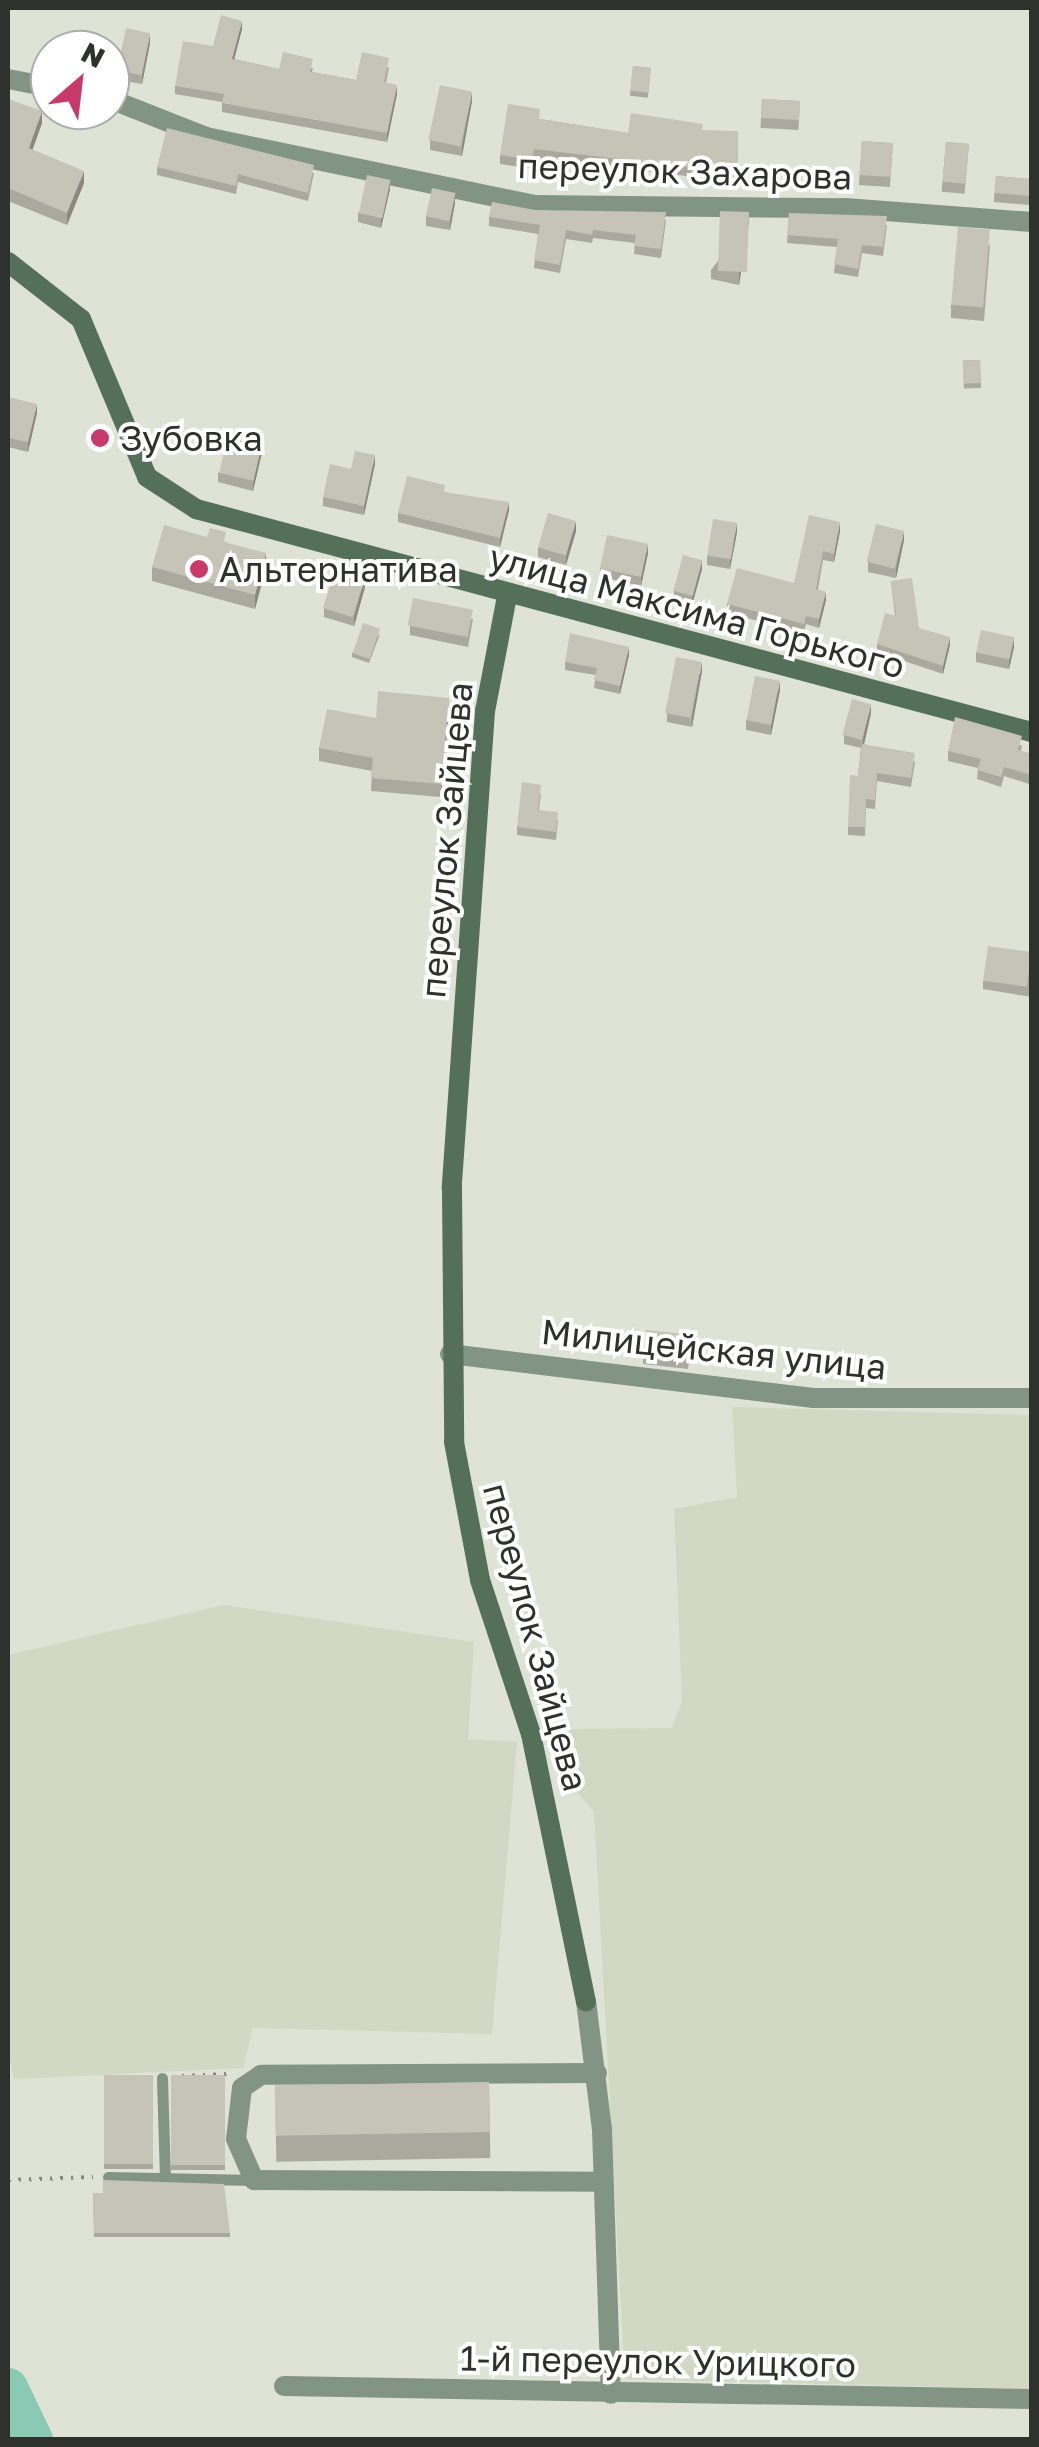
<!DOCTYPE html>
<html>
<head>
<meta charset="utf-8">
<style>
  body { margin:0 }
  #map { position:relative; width:1039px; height:2447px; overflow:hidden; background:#dee3d5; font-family:"Golos Text",sans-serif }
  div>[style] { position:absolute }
  .built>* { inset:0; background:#d1d9c4 }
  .river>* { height:40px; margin:-20px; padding:0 20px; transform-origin:20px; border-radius:20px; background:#8acab5 }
  .path>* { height:4px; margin-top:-2px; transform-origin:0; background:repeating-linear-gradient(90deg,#84877e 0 2.5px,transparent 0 10.5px) }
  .lane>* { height:11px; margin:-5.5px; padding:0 5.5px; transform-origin:5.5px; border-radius:5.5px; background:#829584 }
  .street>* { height:20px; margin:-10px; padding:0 10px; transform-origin:10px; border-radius:10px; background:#829584 }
  .secondary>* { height:20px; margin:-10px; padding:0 10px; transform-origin:10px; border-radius:10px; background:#557058 }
  .wall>* { inset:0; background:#aaa99d; transform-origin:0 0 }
  .shaded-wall>* { inset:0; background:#8b897f }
  .building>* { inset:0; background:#c6c4b6; transform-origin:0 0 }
  .dots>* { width:28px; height:28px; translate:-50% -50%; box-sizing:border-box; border:5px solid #fff; border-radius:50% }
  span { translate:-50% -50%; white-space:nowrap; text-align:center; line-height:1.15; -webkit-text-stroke:8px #fff; paint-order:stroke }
  .street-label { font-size:35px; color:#2f312c }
  .poi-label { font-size:35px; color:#2f312c }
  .left { translate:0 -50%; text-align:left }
  .frame { position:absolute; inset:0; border:10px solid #2f312c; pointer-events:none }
  .north { position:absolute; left:30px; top:30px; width:100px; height:100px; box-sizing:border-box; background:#fff; border:2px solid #acadab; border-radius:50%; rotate:28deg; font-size:28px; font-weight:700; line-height:40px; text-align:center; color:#2f312c }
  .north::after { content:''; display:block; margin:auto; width:35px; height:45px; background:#c73a6a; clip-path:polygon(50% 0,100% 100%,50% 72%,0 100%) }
</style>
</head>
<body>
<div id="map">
  <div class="built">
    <div style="clip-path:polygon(732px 1407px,1031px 1415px,1031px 2389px,625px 2379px,594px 1812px,568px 1781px,557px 1729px,672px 1728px,682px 1701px,674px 1509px,737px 1497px)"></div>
    <div style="clip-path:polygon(224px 1605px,474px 1642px,468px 1739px,517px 1742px,492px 2034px,253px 2028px,243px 2068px,14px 2079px,8px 2052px,8px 1655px)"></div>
  </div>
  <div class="river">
    <div style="left:8px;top:2388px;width:58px;rotate:64.3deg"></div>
  </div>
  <div class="path">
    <div style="left:182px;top:2076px;width:46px;rotate:-2.5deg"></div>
    <div style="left:8px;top:2180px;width:85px;rotate:-2deg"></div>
  </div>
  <div class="lane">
    <div style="left:162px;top:2078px;width:100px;rotate:88.3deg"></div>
    <div style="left:108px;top:2177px;width:146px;rotate:1.2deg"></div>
  </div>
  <div class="street">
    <div style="left:8px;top:79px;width:43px;rotate:10.8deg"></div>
    <div style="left:110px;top:99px;width:103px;rotate:21.6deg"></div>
    <div style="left:206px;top:137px;width:336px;rotate:11.7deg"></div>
    <div style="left:535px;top:205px;width:310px;rotate:0.6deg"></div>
    <div style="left:845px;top:208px;width:188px;rotate:4.3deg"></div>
    <div style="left:450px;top:1354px;width:366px;rotate:6.9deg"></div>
    <div style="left:813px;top:1398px;width:219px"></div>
    <div style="left:586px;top:2001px;width:129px;rotate:82.9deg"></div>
    <div style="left:602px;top:2129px;width:265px;rotate:88.1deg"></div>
    <div style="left:597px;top:2073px;width:336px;rotate:179.7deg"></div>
    <div style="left:261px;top:2075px;width:23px;rotate:146deg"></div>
    <div style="left:242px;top:2088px;width:51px;rotate:96.7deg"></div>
    <div style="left:236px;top:2139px;width:45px;rotate:66.3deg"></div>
    <div style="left:254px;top:2180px;width:348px;rotate:0.3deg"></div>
    <div style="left:284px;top:2386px;width:748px;rotate:1deg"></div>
  </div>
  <div class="secondary">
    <div style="left:8px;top:262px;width:93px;rotate:38deg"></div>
    <div style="left:81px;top:319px;width:171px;rotate:67.3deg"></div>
    <div style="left:147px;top:477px;width:59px;rotate:33.1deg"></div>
    <div style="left:196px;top:509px;width:865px;rotate:14.94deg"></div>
    <div style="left:507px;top:596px;width:117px;rotate:100.8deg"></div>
    <div style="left:485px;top:711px;width:478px;rotate:94deg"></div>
    <div style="left:452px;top:1188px;width:254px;rotate:89.5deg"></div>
    <div style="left:454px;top:1442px;width:140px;rotate:79.3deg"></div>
    <div style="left:480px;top:1580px;width:162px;rotate:71.7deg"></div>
    <div style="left:531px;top:1734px;width:273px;rotate:78.4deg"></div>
  </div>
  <div class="wall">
    <div style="clip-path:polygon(242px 29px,234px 59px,279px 69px,313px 68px,312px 72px,356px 80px,389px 67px,386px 83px,397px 94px,387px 142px,222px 112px,222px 102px,175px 94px,175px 86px,213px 46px)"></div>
    <div style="clip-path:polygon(150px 43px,142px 84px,118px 80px,118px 70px)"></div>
    <div style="left:633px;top:66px;width:18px;height:30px;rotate:6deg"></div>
    <div style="clip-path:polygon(8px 99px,42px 123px,32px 150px,84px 183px,67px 225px,8px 201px)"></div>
    <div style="left:762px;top:99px;width:38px;height:29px;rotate:3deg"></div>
    <div style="clip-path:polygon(472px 101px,462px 156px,430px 150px,430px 140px)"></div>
    <div style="clip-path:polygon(540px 119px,628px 133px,738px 131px,737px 182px,534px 158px,533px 169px,500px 164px,500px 155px)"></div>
    <div style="left:862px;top:141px;width:31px;height:44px;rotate:4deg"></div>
    <div style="left:946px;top:142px;width:23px;height:50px;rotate:5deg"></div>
    <div style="clip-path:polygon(157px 167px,314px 173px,308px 201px,238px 182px,236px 194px,157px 175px)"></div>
    <div style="left:996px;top:176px;width:36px;height:26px;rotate:5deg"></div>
    <div style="clip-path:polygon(390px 189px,381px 228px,358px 222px,358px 213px)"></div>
    <div style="clip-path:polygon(455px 203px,450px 230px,426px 226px,426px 216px)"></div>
    <div style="clip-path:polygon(535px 210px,666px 220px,661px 258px,634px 254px,635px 243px,593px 238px,592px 243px,566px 239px,560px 273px,534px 268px,538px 234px,489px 226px,489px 217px)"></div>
    <div style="clip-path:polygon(789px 213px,887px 225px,883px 256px,862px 253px,858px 277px,834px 273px,837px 247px,787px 243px)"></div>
    <div style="clip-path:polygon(749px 221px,739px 285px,711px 279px,711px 270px)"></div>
    <div style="clip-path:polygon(990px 244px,984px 321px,951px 318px,951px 305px)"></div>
    <div style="left:980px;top:360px;width:28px;height:17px;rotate:88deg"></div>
    <div style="clip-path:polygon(8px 397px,37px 413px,28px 452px,8px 447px)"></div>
    <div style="clip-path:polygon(263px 448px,253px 491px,218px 482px,218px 473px)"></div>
    <div style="clip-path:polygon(375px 464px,364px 515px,323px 506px,323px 497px,351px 469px)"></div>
    <div style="clip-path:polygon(445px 492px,509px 510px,500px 547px,398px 522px,398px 513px)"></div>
    <div style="clip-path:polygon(576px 531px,566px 565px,538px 557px,538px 548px)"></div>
    <div style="clip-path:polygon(840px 531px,834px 562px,823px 560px,818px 589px,826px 600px,819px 628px,806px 624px,804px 633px,727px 613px,727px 604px,794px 583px)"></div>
    <div style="clip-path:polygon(737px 532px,730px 569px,707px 565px,707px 556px)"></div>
    <div style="clip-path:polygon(904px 540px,896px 578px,868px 572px,868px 562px)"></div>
    <div style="clip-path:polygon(226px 542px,266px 567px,255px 609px,152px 581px,152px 567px)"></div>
    <div style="clip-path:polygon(648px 553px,641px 586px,600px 577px,600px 568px)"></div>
    <div style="clip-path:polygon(702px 569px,692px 605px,674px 600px,674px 591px)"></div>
    <div style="clip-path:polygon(891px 581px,919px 628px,950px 645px,943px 674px,877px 652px,877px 644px,895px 616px)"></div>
    <div style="clip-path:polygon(365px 587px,354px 626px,324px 617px,324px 608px)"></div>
    <div style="clip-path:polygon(473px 619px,468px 647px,410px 635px,410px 626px)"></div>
    <div style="clip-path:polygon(380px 634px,369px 663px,352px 657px,352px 653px)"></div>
    <div style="clip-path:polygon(1014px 647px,1009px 669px,976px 662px,976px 652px)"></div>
    <div style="clip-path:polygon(629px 655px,620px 694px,594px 688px,596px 675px,565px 670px,565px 662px)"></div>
    <div style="clip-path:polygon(702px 671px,692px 727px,667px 722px,667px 713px)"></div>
    <div style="clip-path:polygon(780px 690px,771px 735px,746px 730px,746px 720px)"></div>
    <div style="clip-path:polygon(449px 711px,441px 797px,371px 791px,372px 771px,319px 761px,319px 748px,376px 718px)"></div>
    <div style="clip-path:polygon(871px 713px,864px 744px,915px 762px,911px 787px,877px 781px,875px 809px,866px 808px,865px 836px,848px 835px,848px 827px,858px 776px,861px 748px,844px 744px,844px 735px)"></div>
    <div style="clip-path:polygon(1022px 745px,1021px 751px,1032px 754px,1032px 785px,1004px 776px,1001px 787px,977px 779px,978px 768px,948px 761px,948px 751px)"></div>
    <div style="clip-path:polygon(541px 793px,539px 810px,558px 820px,556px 840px,517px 835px,517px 827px)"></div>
    <div style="clip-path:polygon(1032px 952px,1032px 997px,983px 989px,983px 981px)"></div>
    <div style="clip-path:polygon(691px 1344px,688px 1369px,643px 1364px,643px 1354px)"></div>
    <div style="left:104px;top:2075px;width:49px;height:94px"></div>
    <div style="left:225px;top:2075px;width:95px;height:54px;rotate:90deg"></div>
    <div style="left:489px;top:2082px;width:76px;height:214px;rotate:89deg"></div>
    <div style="clip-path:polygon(93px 2193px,230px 2233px,230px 2237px,94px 2237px)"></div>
  </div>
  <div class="shaded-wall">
    <div style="clip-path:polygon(242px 21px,242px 29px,232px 68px,232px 59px)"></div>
    <div style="clip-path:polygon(150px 33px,150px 43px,142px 84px,142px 75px)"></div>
    <div style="clip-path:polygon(397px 85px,397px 94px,387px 142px,387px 133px)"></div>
    <div style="clip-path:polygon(472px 92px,472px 101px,462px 156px,462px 146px)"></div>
    <div style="clip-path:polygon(42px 111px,42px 123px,29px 160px,29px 148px)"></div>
    <div style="clip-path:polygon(84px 171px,84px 183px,67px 225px,67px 213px)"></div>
    <div style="clip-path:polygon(390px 180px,390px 189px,381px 228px,381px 219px)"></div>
    <div style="clip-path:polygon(455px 193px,455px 203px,450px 230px,450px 221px)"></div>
    <div style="clip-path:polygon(749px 212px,749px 221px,739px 285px,739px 275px)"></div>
    <div style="clip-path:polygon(37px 404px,37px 413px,28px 452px,28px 442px)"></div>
    <div style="clip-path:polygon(263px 439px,263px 448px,253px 491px,253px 482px)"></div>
    <div style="clip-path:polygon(375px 455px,375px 464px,364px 515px,364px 506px)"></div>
    <div style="clip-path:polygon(509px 502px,509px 510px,500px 547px,500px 538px)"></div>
    <div style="clip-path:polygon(576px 521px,576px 531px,566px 565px,566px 556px)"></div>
    <div style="clip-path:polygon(840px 522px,840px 531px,834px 562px,834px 554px)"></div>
    <div style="clip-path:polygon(737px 523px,737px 532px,730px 569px,730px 560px)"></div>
    <div style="clip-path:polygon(904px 531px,904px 540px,896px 578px,896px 569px)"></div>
    <div style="clip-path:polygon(648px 544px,648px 553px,641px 586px,641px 576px)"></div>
    <div style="clip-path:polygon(266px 553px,266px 567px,255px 609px,255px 595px)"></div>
    <div style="clip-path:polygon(702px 560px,702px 569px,692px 605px,692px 596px)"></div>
    <div style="clip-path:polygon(365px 578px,365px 587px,354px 626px,354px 617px)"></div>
    <div style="clip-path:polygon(826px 592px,826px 600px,819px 628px,819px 619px)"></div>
    <div style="clip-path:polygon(950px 637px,950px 645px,943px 674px,943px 666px)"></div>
    <div style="clip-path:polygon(1014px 637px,1014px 647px,1009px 669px,1009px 660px)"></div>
    <div style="clip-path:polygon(629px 647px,629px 655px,620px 694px,620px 686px)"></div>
    <div style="clip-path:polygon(702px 662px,702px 671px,692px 727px,692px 717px)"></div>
    <div style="clip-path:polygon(780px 681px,780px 690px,771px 735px,771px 726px)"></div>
    <div style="clip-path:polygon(449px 698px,449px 711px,441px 797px,441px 784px)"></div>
    <div style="clip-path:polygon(871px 704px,871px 713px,863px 749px,863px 739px)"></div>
  </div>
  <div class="building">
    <div style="clip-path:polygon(221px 15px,242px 21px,232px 59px,279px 69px,283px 52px,313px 59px,310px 72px,356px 80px,362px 52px,389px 58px,384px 82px,397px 85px,387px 133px,222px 103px,224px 94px,175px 86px,183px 41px,213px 46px)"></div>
    <div style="left:126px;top:28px;width:25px;height:43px;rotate:12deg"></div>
    <div style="left:633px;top:66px;width:18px;height:25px;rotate:6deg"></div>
    <div style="left:440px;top:85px;width:33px;height:56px;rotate:12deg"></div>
    <div style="clip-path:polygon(8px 99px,42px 111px,29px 148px,84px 171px,67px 213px,8px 188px)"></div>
    <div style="left:762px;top:99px;width:38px;height:19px;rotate:3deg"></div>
    <div style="clip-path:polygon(508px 104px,540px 109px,539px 119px,628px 133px,631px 113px,703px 124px,702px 130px,738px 131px,737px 173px,534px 149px,533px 160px,500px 155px)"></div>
    <div style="clip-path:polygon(167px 128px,314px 165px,308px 193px,238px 174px,236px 186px,157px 167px)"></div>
    <div style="left:862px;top:141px;width:31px;height:34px;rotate:4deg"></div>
    <div style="left:946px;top:142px;width:23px;height:40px;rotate:5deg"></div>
    <div style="left:367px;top:175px;width:24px;height:39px;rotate:12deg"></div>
    <div style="left:996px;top:176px;width:36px;height:17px;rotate:5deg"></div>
    <div style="left:432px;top:188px;width:24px;height:29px;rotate:12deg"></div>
    <div style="clip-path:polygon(492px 202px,535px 210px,666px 212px,661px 249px,634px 246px,636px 235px,593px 230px,592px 235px,566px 230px,560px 265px,534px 260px,540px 225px,489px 217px)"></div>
    <div style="left:720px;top:211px;width:29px;height:60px;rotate:2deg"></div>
    <div style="clip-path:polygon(789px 213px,887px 216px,883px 247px,862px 245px,858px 269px,834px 264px,838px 239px,787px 235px)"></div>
    <div style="left:958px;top:227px;width:32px;height:78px;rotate:5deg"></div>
    <div style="left:980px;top:360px;width:23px;height:17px;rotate:88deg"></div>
    <div style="clip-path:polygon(8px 397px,37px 404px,28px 442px,8px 438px)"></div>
    <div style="left:229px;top:431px;width:35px;height:43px;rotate:13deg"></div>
    <div style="clip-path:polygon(355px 451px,375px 455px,364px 506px,323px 497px,330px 464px,351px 469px)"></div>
    <div style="clip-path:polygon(407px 476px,445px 485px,444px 492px,509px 502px,500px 538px,398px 513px)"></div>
    <div style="left:548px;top:513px;width:29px;height:36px;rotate:16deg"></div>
    <div style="clip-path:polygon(809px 515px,840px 522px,834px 554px,823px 551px,816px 589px,826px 592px,819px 619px,806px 616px,804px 624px,727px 604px,737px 568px,794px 583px)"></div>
    <div style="left:713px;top:519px;width:24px;height:37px;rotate:9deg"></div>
    <div style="left:876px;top:524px;width:29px;height:39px;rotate:14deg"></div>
    <div style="clip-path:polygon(1031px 524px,1032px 524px,1032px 552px,1029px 552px)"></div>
    <div style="clip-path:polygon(164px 525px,207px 537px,210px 528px,226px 532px,224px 542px,266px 553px,255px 595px,152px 567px)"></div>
    <div style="left:607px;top:535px;width:42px;height:34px;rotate:12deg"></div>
    <div style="left:683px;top:555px;width:20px;height:37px;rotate:15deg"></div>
    <div style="left:335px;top:569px;width:31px;height:41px;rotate:17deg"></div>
    <div style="clip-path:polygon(912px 578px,919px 628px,950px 637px,943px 666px,877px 644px,885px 613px,896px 616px,891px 581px)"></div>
    <div style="left:413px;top:598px;width:61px;height:28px;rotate:11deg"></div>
    <div style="left:363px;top:623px;width:18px;height:32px;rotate:19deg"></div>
    <div style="left:981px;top:630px;width:34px;height:23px;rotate:12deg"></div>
    <div style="clip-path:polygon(570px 633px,629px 647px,620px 686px,594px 680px,597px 668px,565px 662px)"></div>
    <div style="left:676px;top:657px;width:26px;height:57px;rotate:11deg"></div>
    <div style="left:755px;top:676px;width:25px;height:45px;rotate:11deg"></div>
    <div style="clip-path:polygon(378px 691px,449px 698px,441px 784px,371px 778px,373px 758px,319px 748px,327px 709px,376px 718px)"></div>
    <div style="left:852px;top:699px;width:20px;height:37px;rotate:15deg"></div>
    <div style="clip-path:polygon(955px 717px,1022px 736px,1018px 750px,1032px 754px,1032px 775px,1004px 767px,1001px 777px,977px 770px,981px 759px,948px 751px)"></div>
    <div style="clip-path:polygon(862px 744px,915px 753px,911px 778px,877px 773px,875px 800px,866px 799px,865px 827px,848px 827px,850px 775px,858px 776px)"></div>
    <div style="clip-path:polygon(522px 782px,541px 785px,538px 810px,558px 812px,556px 832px,517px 827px)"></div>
    <div style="left:988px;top:946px;width:44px;height:35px;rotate:8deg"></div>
    <div style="left:646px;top:1330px;width:45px;height:24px;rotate:6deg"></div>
    <div style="left:104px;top:2075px;width:49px;height:89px"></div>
    <div style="left:225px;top:2075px;width:90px;height:54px;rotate:90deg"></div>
    <div style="left:489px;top:2082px;width:50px;height:214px;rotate:89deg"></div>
    <div style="clip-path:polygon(103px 2180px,224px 2184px,230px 2233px,94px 2233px,93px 2193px,103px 2193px)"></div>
  </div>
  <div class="dots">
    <div style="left:100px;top:438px;background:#c73a6a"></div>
    <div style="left:199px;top:569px;background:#c73a6a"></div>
  </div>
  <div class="street-label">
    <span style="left:685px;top:171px;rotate:2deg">переулок Захарова</span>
    <span style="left:697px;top:611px;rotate:15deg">улица Максима Горького</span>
    <span style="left:446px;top:840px;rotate:-85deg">переулок Зайцева</span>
    <span style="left:714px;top:1349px;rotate:6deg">Милицейская улица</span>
    <span style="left:536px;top:1637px;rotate:75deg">переулок Зайцева</span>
    <span style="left:658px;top:2361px;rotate:1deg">1-й переулок Урицкого</span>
  </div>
  <div class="poi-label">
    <span class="left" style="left:120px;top:438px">Зубовка</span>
    <span class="left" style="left:219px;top:569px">Альтернатива</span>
  </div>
  <div class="frame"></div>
  <div class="north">N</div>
</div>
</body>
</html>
